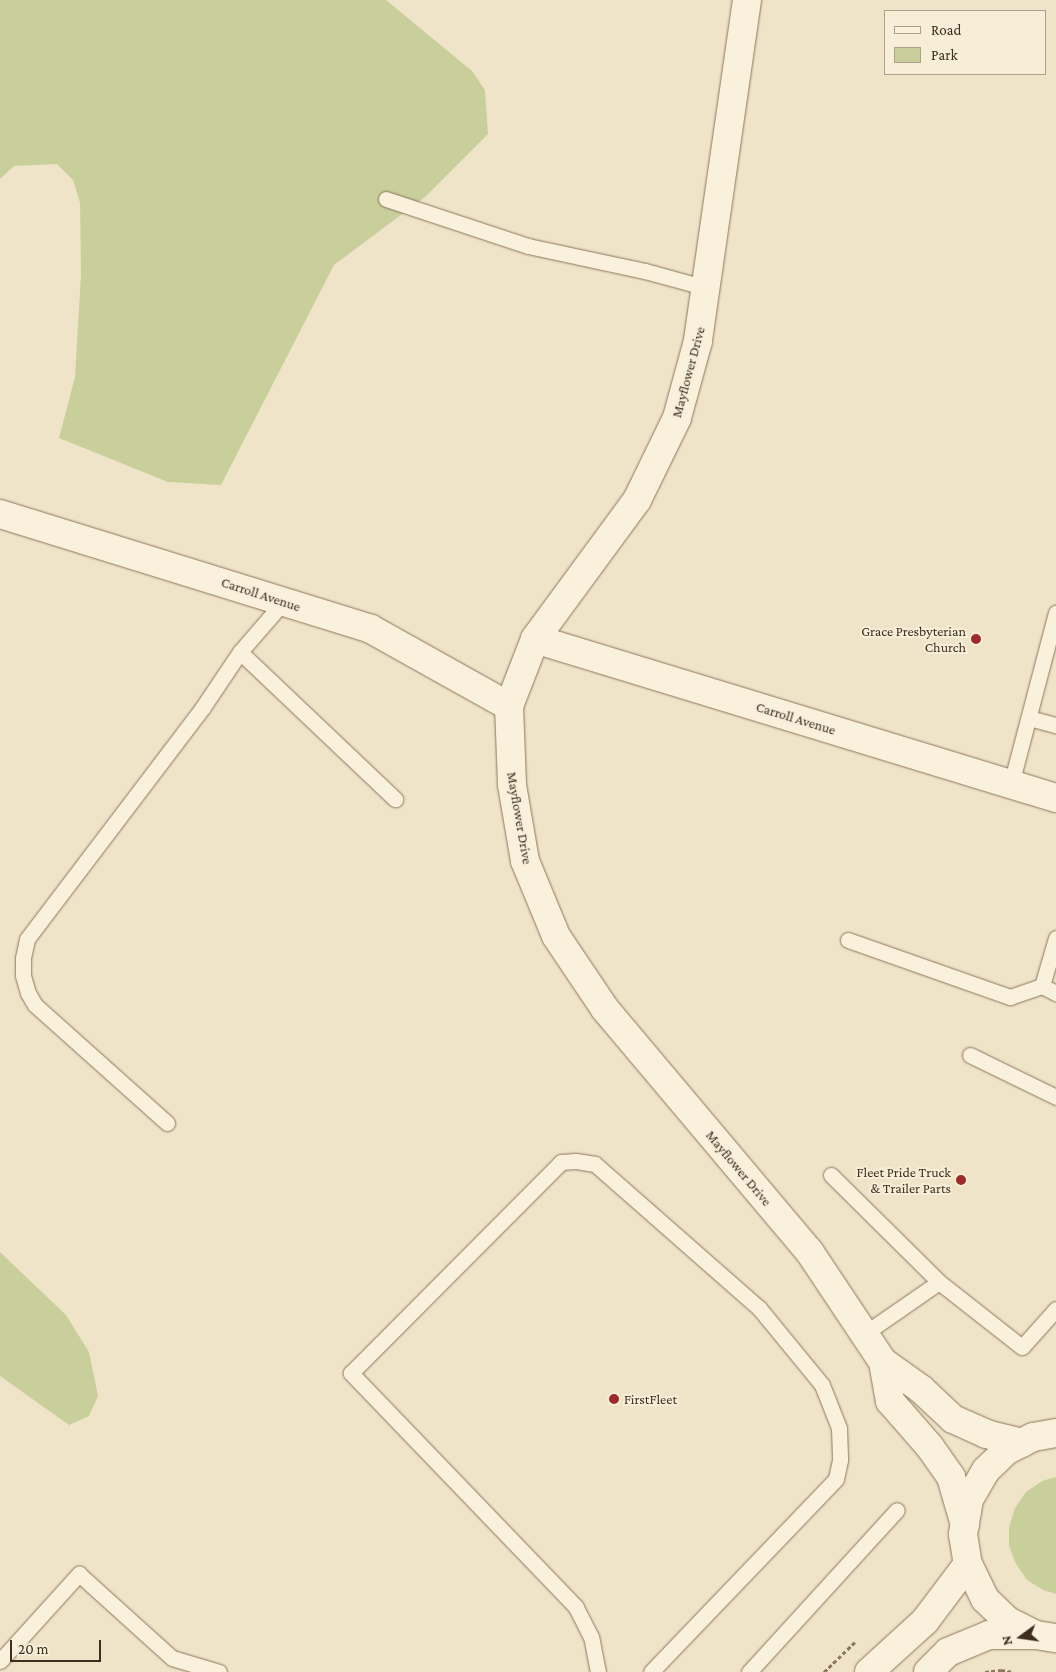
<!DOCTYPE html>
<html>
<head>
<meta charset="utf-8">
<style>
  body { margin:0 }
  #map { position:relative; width:1056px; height:1672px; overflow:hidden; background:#f0e4c8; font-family:"Crimson Pro",serif }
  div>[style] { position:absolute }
  .green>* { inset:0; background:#c9cf9b }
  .path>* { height:3px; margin-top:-1.5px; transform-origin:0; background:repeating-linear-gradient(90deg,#8d765c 0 4px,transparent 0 6.5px) }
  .roads { filter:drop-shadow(0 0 1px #8d765c) drop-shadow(0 0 1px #8d765c) }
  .service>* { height:15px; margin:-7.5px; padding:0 7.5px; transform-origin:7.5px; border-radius:7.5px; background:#faf1dc }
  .minor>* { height:28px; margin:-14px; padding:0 14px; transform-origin:14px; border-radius:14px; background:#faf1dc }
  .tertiary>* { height:28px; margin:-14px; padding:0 14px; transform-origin:14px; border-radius:14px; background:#faf1dc }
  .secondary>* { height:28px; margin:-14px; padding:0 14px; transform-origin:14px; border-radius:14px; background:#faf1dc }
  .dots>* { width:14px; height:14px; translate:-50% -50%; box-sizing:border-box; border:2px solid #f7eed8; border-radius:50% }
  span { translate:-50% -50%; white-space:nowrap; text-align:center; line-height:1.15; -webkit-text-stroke:4px #f7eed8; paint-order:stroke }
  .street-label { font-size:14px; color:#3d2e20 }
  .poi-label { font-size:14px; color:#3d2e20 }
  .right { translate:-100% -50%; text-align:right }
  .left { translate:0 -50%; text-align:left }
  .legend { position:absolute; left:884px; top:10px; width:162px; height:65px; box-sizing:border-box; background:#f7eed8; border:1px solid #ada18e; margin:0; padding:6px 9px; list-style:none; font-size:15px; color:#3d2e20 }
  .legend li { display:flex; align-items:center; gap:10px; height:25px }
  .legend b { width:25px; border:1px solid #ada18e }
  .north { position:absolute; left:996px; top:1612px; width:50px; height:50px; -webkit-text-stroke:4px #f7eed8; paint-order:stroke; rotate:256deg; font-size:14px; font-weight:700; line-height:20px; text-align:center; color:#3d2e20 }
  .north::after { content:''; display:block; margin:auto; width:18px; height:22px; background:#3d2e20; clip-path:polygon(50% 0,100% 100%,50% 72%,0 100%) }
  .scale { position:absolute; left:10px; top:1640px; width:91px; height:22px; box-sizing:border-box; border:2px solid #3d2e20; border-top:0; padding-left:6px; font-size:15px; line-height:18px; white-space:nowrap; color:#3d2e20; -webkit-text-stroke:4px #f7eed8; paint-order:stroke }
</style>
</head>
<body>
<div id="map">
  <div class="green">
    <div style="clip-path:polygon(0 0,386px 0,472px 71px,485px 90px,488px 134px,425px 197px,334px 265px,221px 485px,168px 482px,59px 438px,75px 377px,81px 275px,80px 203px,73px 180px,57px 164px,14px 166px,0 179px)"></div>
    <div style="clip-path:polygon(0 1252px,66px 1315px,89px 1352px,98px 1396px,89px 1416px,69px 1425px,0 1376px)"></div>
    <div style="clip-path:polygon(1056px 1477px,1056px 1594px,1043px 1590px,1027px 1580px,1016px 1564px,1009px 1546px,1009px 1527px,1015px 1508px,1026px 1492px,1042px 1481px)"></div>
  </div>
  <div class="path">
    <div style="left:824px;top:1672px;width:43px;rotate:-44.1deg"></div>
    <div style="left:985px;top:1672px;width:16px;rotate:-7deg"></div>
    <div style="left:1001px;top:1670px;width:12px;rotate:9deg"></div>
  </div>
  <div class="roads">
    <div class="service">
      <div style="left:386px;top:199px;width:150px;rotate:18.3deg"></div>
      <div style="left:528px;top:246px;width:120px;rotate:12.1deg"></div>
      <div style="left:645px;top:271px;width:64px;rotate:15.3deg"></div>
      <div style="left:284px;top:601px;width:67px;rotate:130.8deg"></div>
      <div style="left:240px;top:652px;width:214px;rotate:43.5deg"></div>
      <div style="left:1029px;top:718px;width:28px;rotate:15deg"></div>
      <div style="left:1011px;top:784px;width:177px;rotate:-75.3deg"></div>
      <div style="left:1056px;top:938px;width:50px;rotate:106.3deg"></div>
      <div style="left:1042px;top:986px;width:16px;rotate:27deg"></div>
      <div style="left:848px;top:940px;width:172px;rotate:19.4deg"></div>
      <div style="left:1010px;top:997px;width:34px;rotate:-19deg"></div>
      <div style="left:970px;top:1055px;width:96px;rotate:26deg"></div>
      <div style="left:167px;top:1123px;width:177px;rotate:-138.2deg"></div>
      <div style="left:35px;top:1005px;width:14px;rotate:-120deg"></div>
      <div style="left:28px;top:993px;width:19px;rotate:-106deg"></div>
      <div style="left:23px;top:975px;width:17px;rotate:-90deg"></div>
      <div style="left:23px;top:958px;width:19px;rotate:-78deg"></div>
      <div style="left:27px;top:939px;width:291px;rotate:-52.8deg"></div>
      <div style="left:203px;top:707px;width:66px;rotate:-56.1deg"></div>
      <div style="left:831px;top:1175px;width:152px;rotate:44.7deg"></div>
      <div style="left:864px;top:1334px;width:91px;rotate:-34.7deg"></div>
      <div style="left:939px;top:1282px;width:105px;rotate:38.1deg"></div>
      <div style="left:1022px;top:1347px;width:51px;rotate:-48.2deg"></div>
      <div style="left:0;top:1661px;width:118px;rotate:-47.8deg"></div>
      <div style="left:79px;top:1574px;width:125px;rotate:42.1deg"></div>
      <div style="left:172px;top:1658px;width:49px;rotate:16.6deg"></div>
      <div style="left:598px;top:1672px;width:36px;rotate:-101deg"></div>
      <div style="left:591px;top:1637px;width:34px;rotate:-117deg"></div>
      <div style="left:576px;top:1607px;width:325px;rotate:-133.9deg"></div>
      <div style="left:351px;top:1373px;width:298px;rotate:-45.1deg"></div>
      <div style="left:561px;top:1162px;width:15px;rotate:-4deg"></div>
      <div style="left:576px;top:1161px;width:19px;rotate:9deg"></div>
      <div style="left:595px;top:1164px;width:218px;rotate:41.3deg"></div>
      <div style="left:759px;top:1308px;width:99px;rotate:50.7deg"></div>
      <div style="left:822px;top:1385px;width:46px;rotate:68.4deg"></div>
      <div style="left:839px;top:1428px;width:32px;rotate:88deg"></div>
      <div style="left:840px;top:1460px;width:19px;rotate:102deg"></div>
      <div style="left:836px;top:1479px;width:267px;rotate:133.8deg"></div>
      <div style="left:749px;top:1672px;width:219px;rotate:-47.6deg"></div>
    </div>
    <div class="minor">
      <div style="left:535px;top:639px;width:545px;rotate:16.97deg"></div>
    </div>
    <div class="tertiary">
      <div style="left:747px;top:0;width:345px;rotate:98.2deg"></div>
      <div style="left:698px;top:341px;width:80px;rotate:105.3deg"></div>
      <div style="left:677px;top:418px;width:91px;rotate:116deg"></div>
      <div style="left:637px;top:500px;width:172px;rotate:126.3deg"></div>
      <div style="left:535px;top:639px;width:72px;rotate:111.2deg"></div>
      <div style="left:509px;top:706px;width:79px;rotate:87.8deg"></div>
      <div style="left:512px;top:785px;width:77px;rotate:80.3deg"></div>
      <div style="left:525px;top:861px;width:81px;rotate:67.5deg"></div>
      <div style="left:556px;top:936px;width:88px;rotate:56.1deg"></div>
      <div style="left:605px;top:1009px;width:317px;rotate:49.9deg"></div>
      <div style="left:809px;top:1251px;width:133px;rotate:56.3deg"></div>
      <div style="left:883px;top:1362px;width:47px;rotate:35.4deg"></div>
      <div style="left:921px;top:1389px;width:44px;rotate:43.2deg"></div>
      <div style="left:953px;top:1419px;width:36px;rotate:24deg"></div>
      <div style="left:986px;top:1434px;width:37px;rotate:14deg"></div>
      <div style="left:0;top:514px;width:388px;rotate:17.2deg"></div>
      <div style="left:371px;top:629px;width:158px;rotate:29.2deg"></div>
      <div style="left:883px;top:1362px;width:40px;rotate:80deg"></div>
      <div style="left:890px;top:1401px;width:61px;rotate:49deg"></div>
      <div style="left:930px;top:1447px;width:37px;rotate:55deg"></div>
      <div style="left:951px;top:1477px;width:50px;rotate:73.7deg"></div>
    </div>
    <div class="secondary">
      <div style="left:1056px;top:1433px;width:23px;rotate:170deg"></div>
      <div style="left:1033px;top:1437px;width:29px;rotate:153deg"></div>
      <div style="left:1007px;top:1450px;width:29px;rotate:136deg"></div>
      <div style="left:986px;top:1470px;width:34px;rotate:120deg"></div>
      <div style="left:969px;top:1500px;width:35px;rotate:100deg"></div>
      <div style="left:963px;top:1534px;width:30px;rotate:81deg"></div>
      <div style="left:968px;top:1564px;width:39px;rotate:64deg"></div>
      <div style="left:985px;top:1599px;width:32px;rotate:44deg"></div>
      <div style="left:1008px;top:1621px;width:31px;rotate:27deg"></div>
      <div style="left:1036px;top:1635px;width:20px;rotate:9deg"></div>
      <div style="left:869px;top:1672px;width:76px;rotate:-42.3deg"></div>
      <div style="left:925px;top:1621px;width:71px;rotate:-53deg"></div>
      <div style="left:928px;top:1672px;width:28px;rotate:-45deg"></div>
      <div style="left:948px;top:1652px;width:44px;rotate:-22.5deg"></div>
      <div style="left:989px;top:1635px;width:43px"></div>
    </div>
  </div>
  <div class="dots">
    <div style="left:976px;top:639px;background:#9e2a2b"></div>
    <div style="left:961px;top:1180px;background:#9e2a2b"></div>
    <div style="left:614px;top:1399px;background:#9e2a2b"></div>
  </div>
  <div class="street-label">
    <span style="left:688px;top:372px;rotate:-75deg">Mayflower Drive</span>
    <span style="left:261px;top:594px;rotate:18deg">Carroll Avenue</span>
    <span style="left:796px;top:718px;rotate:17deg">Carroll Avenue</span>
    <span style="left:520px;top:818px;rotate:80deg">Mayflower Drive</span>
    <span style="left:739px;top:1168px;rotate:50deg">Mayflower Drive</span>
  </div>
  <div class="poi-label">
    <span class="right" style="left:966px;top:639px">Grace Presbyterian<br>Church</span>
    <span class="right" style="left:951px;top:1180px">Fleet Pride Truck<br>&amp; Trailer Parts</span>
    <span class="left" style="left:624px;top:1399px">FirstFleet</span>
  </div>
  <ul class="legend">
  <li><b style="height:6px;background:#faf1dc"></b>Road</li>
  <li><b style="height:14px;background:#c9cf9b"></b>Park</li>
  </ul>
  <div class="north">N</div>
  <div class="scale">20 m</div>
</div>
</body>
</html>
